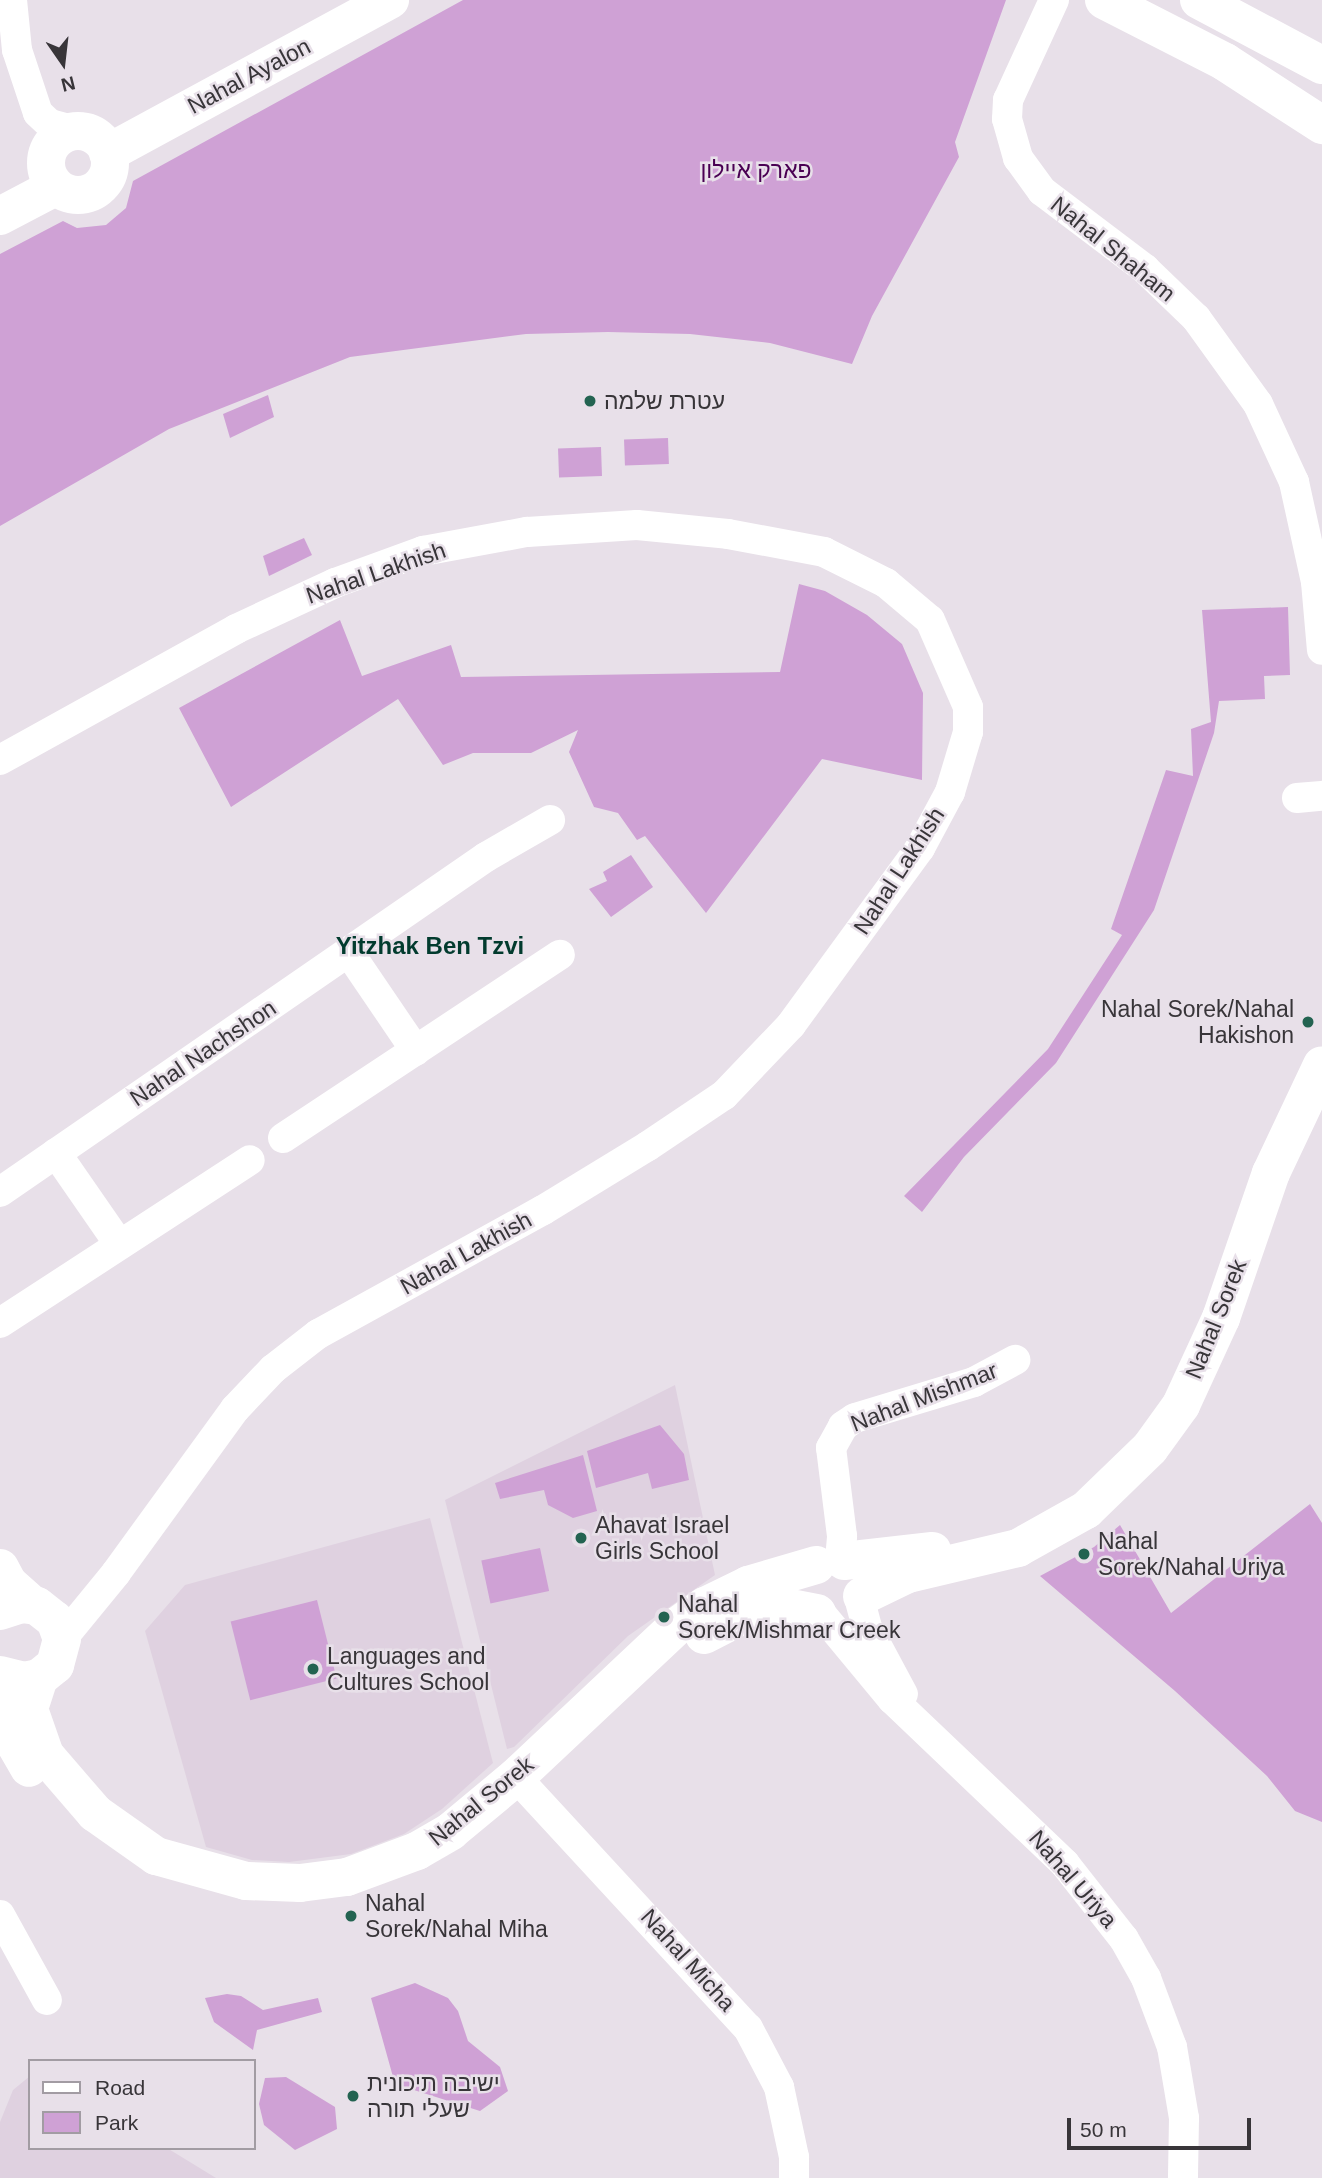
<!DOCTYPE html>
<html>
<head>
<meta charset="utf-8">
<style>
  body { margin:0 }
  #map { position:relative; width:1322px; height:2178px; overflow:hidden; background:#e8e0e9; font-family:Arial,Heebo,sans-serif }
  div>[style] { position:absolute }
  .built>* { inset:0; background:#dfd1e0 }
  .green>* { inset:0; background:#cfa1d5; transform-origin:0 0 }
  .street>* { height:30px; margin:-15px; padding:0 15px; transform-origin:15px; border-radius:15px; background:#fff }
  .secondary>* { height:38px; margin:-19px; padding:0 19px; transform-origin:19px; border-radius:19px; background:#fff }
  .secondary>.ring { margin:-19px; padding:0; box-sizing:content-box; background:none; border:38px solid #fff; border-radius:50% }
  .dots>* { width:19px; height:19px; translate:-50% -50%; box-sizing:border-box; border:4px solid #e8e0e9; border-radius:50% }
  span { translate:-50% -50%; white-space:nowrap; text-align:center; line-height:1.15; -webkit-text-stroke:5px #e8e0e9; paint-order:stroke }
  .street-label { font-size:23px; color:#383539 }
  .park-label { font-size:23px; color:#4a0053 }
  .poi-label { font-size:23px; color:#383539 }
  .left { translate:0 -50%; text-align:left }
  .right { translate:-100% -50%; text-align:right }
  .neighbourhood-label { font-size:24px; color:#023b2e; font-weight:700 }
  .legend { position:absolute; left:28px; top:2059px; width:228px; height:91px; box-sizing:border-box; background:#e8e0e9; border:2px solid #a29ca3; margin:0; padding:9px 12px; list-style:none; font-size:21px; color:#383539 }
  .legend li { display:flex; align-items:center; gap:14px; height:35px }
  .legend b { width:35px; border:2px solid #a29ca3 }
  .north { position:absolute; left:28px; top:28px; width:70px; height:70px; -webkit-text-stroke:5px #e8e0e9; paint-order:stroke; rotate:166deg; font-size:19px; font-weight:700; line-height:28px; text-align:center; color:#383539 }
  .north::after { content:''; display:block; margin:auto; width:24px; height:32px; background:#383539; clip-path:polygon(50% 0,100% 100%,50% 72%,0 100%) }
  .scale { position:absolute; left:1067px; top:2118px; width:184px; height:32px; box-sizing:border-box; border:4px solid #383539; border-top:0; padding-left:9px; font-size:21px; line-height:24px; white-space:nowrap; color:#383539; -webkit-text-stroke:5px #e8e0e9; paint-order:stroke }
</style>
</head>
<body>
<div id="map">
  <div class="built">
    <div style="clip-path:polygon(675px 1385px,715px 1575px,628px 1636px,514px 1747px,507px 1749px,445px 1500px)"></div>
    <div style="clip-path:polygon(430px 1518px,493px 1763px,442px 1809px,404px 1834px,351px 1854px,289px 1862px,252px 1860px,206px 1847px,145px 1631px,185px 1585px)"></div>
    <div style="clip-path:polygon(30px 2076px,30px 2148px,167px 2148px,216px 2178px,0 2178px,0 2122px,13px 2090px)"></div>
  </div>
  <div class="green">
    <div style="clip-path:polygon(463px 0,1006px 0,955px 142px,959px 157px,872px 316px,852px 364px,770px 343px,690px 334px,608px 332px,526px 334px,350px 357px,169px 429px,0 526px,0 254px,63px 221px,77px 228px,106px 225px,126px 208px,133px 181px)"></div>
    <div style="clip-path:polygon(268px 395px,274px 417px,230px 438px,223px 414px)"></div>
    <div style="left:668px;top:438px;width:26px;height:44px;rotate:88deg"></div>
    <div style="left:601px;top:447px;width:29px;height:43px;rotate:88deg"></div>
    <div style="clip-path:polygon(304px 538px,312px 555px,269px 576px,263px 556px)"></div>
    <div style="clip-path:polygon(799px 584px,825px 591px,867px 615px,902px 644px,923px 693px,922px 780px,822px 759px,706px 913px,645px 836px,637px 840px,618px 813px,594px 807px,569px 752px,578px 730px,531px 753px,473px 753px,443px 765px,398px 699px,231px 807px,179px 708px,340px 620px,362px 676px,451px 645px,461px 677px,780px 672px)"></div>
    <div style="clip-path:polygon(1288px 607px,1290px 675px,1264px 676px,1265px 699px,1219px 701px,1214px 733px,1154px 910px,1056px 1063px,964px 1157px,922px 1212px,904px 1196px,1048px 1049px,1122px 935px,1111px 929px,1166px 770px,1193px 776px,1191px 729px,1211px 722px,1202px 610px)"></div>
    <div style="clip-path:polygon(631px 855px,653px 887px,611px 917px,589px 889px,607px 881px,603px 872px)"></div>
    <div style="clip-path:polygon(660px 1425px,684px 1454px,689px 1480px,652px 1489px,648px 1473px,596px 1488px,587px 1451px)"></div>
    <div style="clip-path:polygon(583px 1455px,597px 1511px,573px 1518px,548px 1505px,544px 1490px,500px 1499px,495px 1483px)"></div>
    <div style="clip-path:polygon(1310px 1504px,1322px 1523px,1322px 1822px,1295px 1811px,1267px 1776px,1175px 1691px,1040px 1576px,1094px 1547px,1120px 1525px,1171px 1613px)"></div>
    <div style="left:540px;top:1548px;width:44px;height:60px;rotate:78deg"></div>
    <div style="left:317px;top:1600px;width:81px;height:89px;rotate:76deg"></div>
    <div style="clip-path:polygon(415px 1983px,448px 1998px,458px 2011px,468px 2041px,500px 2067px,508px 2091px,480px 2111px,395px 2084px,371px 1998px)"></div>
    <div style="clip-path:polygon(227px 1994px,241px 1996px,263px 2010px,318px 1998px,322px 2012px,257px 2030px,253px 2050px,214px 2022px,205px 1998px)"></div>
    <div style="clip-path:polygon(286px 2077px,335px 2107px,337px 2129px,295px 2150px,264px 2125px,259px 2104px,265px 2078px)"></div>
  </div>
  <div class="street">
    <div style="left:12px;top:0;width:50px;rotate:84.3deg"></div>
    <div style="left:17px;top:50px;width:66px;rotate:71.6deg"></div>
    <div style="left:38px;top:113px;width:16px;rotate:43deg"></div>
    <div style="left:50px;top:124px;width:28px;rotate:15deg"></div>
    <div style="left:1054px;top:0;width:110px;rotate:114.7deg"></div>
    <div style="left:1008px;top:100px;width:19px;rotate:93deg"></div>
    <div style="left:1007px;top:119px;width:41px;rotate:74.2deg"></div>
    <div style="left:1018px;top:158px;width:41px;rotate:54deg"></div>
    <div style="left:1042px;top:191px;width:129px;rotate:37.1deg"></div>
    <div style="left:1145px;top:269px;width:71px;rotate:43.9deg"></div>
    <div style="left:1196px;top:318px;width:106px;rotate:54.2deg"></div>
    <div style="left:1258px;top:404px;width:86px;rotate:65.2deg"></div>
    <div style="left:1294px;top:482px;width:102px;rotate:77.6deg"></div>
    <div style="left:1316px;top:582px;width:68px;rotate:85deg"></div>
    <div style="left:0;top:760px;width:270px;rotate:-29deg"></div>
    <div style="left:236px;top:629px;width:109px;rotate:-24.9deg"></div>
    <div style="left:335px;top:583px;width:94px;rotate:-20deg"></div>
    <div style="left:423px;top:551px;width:106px;rotate:-10.4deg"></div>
    <div style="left:527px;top:532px;width:110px;rotate:-3.6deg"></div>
    <div style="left:637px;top:525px;width:91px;rotate:5.6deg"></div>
    <div style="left:728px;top:534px;width:98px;rotate:10.6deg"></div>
    <div style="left:824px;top:552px;width:69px;rotate:26.6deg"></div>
    <div style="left:886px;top:583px;width:57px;rotate:40.1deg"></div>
    <div style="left:930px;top:620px;width:95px;rotate:66.4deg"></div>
    <div style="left:968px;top:707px;width:25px;rotate:90deg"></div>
    <div style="left:968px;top:732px;width:63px;rotate:106.7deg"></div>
    <div style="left:950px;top:792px;width:64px;rotate:118.2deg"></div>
    <div style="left:920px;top:848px;width:219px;rotate:126.1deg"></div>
    <div style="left:791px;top:1025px;width:97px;rotate:133.7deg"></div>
    <div style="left:724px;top:1095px;width:92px;rotate:146.1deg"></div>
    <div style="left:648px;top:1146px;width:123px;rotate:148.6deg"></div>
    <div style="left:543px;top:1210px;width:257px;rotate:151.1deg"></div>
    <div style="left:318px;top:1334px;width:57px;rotate:142.1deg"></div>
    <div style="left:273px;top:1369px;width:55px;rotate:133.5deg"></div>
    <div style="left:235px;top:1409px;width:203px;rotate:126deg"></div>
    <div style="left:116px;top:1573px;width:85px;rotate:129.3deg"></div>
    <div style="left:1297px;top:798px;width:25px;rotate:-5deg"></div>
    <div style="left:350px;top:954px;width:117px;rotate:55.8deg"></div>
    <div style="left:283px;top:1138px;width:332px;rotate:-33.5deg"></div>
    <div style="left:56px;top:1153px;width:111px;rotate:55.3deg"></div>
    <div style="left:0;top:1192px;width:590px;rotate:-34.58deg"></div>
    <div style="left:486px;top:857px;width:74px;rotate:-30deg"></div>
    <div style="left:0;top:1323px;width:298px;rotate:-33.1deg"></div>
    <div style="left:840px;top:1560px;width:24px;rotate:-85deg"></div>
    <div style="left:842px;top:1536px;width:89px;rotate:-97.1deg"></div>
    <div style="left:831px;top:1448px;width:25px;rotate:-61deg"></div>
    <div style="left:843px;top:1426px;width:14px;rotate:-34deg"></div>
    <div style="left:855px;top:1418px;width:124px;rotate:-16.8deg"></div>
    <div style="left:974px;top:1382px;width:47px;rotate:-28.2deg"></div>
    <div style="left:860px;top:1601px;width:27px;rotate:75deg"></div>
    <div style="left:867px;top:1627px;width:76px;rotate:61.8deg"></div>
    <div style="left:824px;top:1617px;width:107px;rotate:50.3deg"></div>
    <div style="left:892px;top:1699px;width:239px;rotate:43.6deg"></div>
    <div style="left:1065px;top:1864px;width:95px;rotate:51.8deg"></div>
    <div style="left:1124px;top:1939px;width:45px;rotate:60.6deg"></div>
    <div style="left:1146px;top:1978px;width:74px;rotate:69.4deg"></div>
    <div style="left:1172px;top:2047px;width:72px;rotate:80.4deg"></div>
    <div style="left:1184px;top:2118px;width:60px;rotate:91deg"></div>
    <div style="left:516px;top:1777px;width:342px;rotate:47.3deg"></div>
    <div style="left:748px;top:2028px;width:67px;rotate:62.3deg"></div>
    <div style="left:779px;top:2087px;width:72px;rotate:77.9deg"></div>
    <div style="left:794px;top:2157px;width:21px;rotate:90deg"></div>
    <div style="left:0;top:1915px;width:97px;rotate:61.1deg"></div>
  </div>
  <div class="secondary">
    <div style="left:1104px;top:0;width:136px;rotate:27.1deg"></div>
    <div style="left:1225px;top:62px;width:116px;rotate:33deg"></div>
    <div style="left:1199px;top:0;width:139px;rotate:27.9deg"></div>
    <div class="ring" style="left:46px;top:131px;width:26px;height:26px"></div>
    <div style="left:108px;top:153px;width:321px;rotate:-28.5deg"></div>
    <div style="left:0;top:216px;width:62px;rotate:-27.8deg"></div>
    <div style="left:844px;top:1561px;width:89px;rotate:-6.5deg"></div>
    <div style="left:0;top:1568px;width:17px;rotate:62deg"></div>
    <div style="left:8px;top:1583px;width:31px;rotate:42deg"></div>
    <div style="left:862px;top:1596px;width:51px;rotate:-25.6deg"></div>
    <div style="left:908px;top:1574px;width:113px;rotate:-13.3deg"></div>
    <div style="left:1018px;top:1548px;width:78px;rotate:-29.2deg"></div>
    <div style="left:1086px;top:1510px;width:89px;rotate:-44.1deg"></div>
    <div style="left:1150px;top:1448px;width:53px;rotate:-54.2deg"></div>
    <div style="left:1181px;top:1405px;width:96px;rotate:-65.3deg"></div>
    <div style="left:1221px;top:1318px;width:153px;rotate:-71deg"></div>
    <div style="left:1271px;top:1173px;width:119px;rotate:-64.7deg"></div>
    <div style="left:0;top:1611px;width:22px;rotate:-18deg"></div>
    <div style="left:21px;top:1604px;width:16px;rotate:7deg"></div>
    <div style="left:37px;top:1606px;width:23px;rotate:38deg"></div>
    <div style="left:55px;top:1620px;width:20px;rotate:70deg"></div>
    <div style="left:62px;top:1639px;width:27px;rotate:105deg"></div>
    <div style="left:55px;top:1665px;width:21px;rotate:141deg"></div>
    <div style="left:39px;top:1678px;width:15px;rotate:169deg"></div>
    <div style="left:24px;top:1681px;width:25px;rotate:-166deg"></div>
    <div style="left:704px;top:1635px;width:46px;rotate:-27.1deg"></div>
    <div style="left:745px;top:1614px;width:36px;rotate:-13deg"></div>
    <div style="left:780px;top:1606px;width:38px;rotate:11deg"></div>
    <div style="left:39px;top:1678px;width:33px;rotate:108deg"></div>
    <div style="left:29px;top:1709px;width:49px;rotate:70.8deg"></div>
    <div style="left:45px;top:1755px;width:77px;rotate:49.2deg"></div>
    <div style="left:95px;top:1813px;width:75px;rotate:35.2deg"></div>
    <div style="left:156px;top:1856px;width:93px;rotate:15.5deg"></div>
    <div style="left:246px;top:1881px;width:54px;rotate:2.1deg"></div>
    <div style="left:300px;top:1883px;width:47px;rotate:-7.3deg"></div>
    <div style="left:347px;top:1877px;width:75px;rotate:-20.4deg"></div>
    <div style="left:417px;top:1851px;width:39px;rotate:-30deg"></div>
    <div style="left:451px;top:1831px;width:85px;rotate:-39.7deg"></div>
    <div style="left:516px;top:1777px;width:221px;rotate:-43.2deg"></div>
    <div style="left:677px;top:1626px;width:34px;rotate:-36deg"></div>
    <div style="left:705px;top:1606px;width:48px;rotate:-26deg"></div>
    <div style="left:748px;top:1585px;width:71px;rotate:-16.4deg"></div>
    <div style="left:0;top:1708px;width:13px;rotate:81deg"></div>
    <div style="left:2px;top:1721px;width:54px;rotate:60.1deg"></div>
  </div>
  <div class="dots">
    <div style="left:590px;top:401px;background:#236351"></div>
    <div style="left:1308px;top:1022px;background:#236351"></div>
    <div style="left:581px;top:1538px;background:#236351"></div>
    <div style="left:1084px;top:1554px;background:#236351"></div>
    <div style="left:664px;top:1617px;background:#236351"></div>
    <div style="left:313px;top:1669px;background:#236351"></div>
    <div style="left:351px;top:1916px;background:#236351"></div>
    <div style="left:353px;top:2096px;background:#236351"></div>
  </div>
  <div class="street-label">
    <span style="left:249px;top:76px;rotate:-28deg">Nahal Ayalon</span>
    <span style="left:1113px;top:249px;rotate:39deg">Nahal Shaham</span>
    <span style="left:376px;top:573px;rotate:-19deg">Nahal Lakhish</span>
    <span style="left:899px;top:871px;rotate:-57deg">Nahal Lakhish</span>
    <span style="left:203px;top:1053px;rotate:-34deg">Nahal Nachshon</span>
    <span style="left:466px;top:1253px;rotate:-29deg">Nahal Lakhish</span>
    <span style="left:1216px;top:1319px;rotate:-68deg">Nahal Sorek</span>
    <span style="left:924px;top:1397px;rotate:-21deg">Nahal Mishmar</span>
    <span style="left:481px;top:1801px;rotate:-39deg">Nahal Sorek</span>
    <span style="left:1073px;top:1879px;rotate:49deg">Nahal Uriya</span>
    <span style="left:688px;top:1960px;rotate:48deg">Nahal Micha</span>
  </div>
  <div class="park-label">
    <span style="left:756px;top:170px">פארק איילון</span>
  </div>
  <div class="poi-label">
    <span class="left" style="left:604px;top:401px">עטרת שלמה</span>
    <span class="right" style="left:1294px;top:1022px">Nahal Sorek/Nahal<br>Hakishon</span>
    <span class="left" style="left:595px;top:1538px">Ahavat Israel<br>Girls School</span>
    <span class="left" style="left:1098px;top:1554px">Nahal<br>Sorek/Nahal Uriya</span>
    <span class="left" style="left:678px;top:1617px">Nahal<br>Sorek/Mishmar Creek</span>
    <span class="left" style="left:327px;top:1669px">Languages and<br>Cultures School</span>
    <span class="left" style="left:365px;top:1916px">Nahal<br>Sorek/Nahal Miha</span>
    <span class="left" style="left:367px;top:2096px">ישיבה תיכונית<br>שעלי תורה</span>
  </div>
  <div class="neighbourhood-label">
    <span style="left:430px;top:946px">Yitzhak Ben Tzvi</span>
  </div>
  <ul class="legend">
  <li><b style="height:9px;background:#fff"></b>Road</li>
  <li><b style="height:19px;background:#cfa1d5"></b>Park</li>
  </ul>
  <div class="north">N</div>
  <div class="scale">50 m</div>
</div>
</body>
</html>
